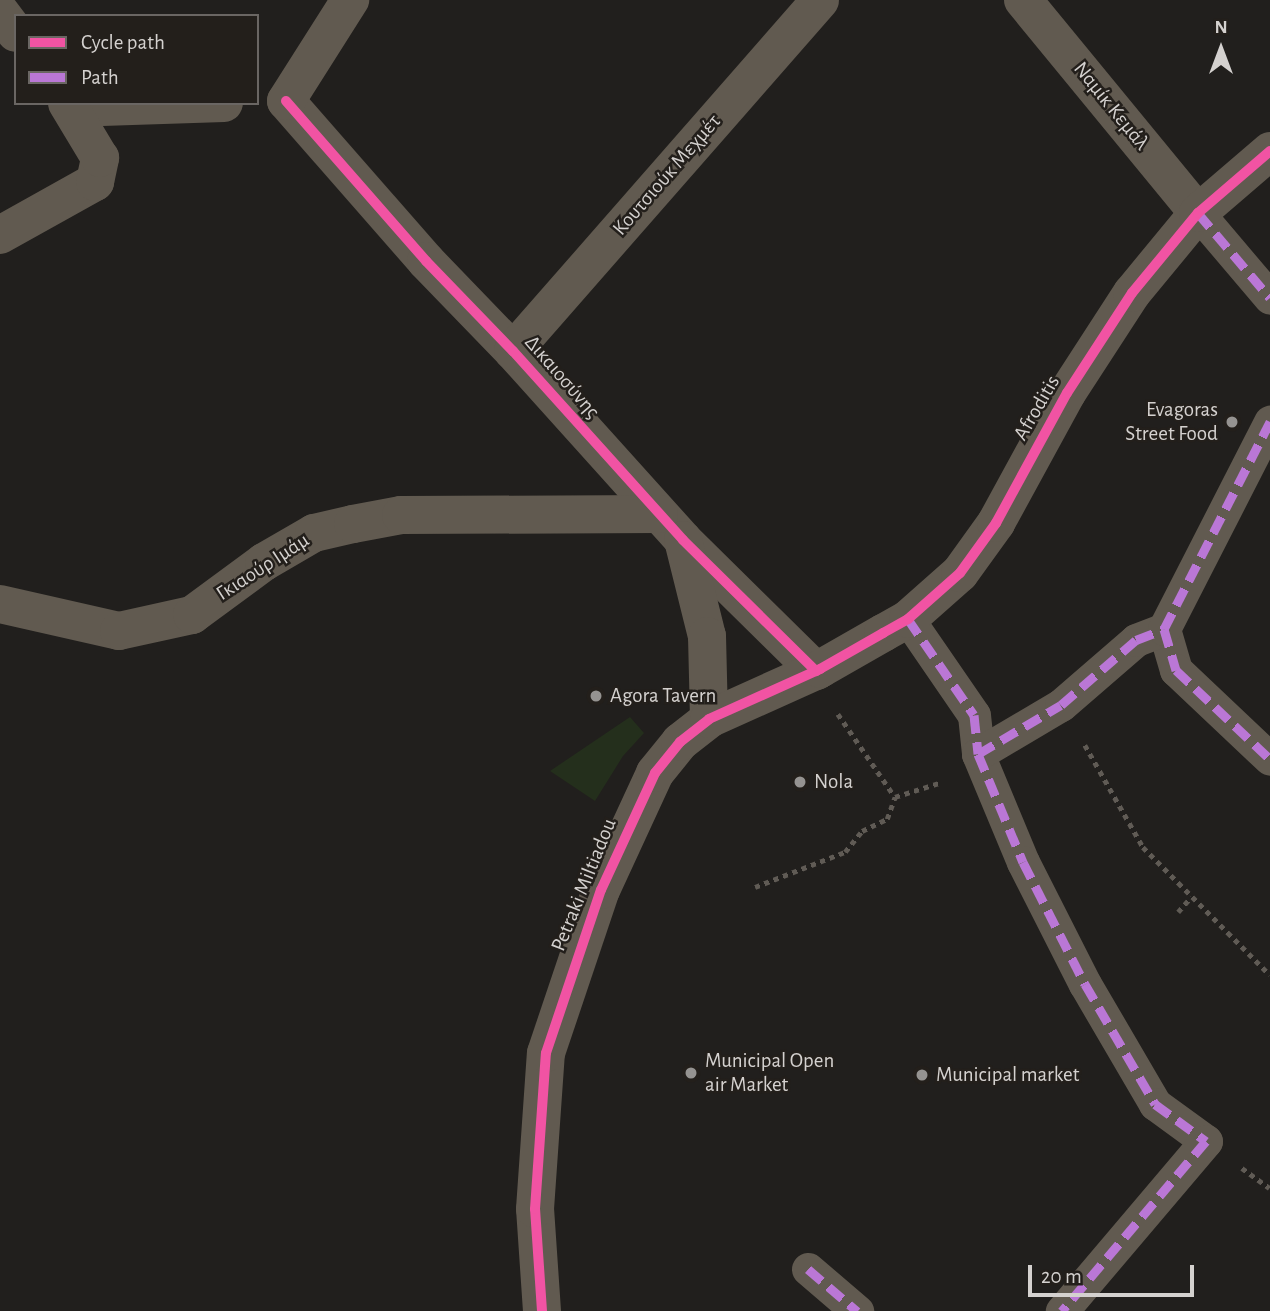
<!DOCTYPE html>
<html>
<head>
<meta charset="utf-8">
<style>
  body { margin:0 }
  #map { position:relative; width:1270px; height:1311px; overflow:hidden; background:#211f1d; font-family:"Alegreya Sans",sans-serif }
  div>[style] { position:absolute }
  .green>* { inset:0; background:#242f1c }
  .path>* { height:4.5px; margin-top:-2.25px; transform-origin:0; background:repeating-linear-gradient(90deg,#605b55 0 5px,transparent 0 10px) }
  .pedestrian>* { height:33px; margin:-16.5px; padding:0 16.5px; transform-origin:16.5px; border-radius:16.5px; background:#615a50 }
  .minor>* { height:38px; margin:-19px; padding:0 19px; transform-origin:19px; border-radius:19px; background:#615a50 }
  .tertiary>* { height:38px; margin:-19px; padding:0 19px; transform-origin:19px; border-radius:19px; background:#615a50 }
  .quiet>* { height:9px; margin-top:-4.5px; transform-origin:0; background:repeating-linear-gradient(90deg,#ba77d6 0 18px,transparent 0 27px) }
  .cycleway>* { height:10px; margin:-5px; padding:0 5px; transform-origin:5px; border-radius:5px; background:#f153a3 }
  .dots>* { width:19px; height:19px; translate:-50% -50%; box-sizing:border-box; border:4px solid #231f1b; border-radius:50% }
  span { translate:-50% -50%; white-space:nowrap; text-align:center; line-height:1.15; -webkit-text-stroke:5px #231f1b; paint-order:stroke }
  .street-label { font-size:21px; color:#d4d1cf }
  .poi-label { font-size:21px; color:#d4d1cf }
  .right { translate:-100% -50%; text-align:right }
  .left { translate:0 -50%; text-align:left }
  .legend { position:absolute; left:14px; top:14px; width:245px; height:91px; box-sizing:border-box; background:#231f1b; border:2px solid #6a6663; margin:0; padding:9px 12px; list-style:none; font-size:21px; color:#d4d1cf }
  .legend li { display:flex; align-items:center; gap:14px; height:35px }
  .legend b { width:35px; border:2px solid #6a6663 }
  .north { position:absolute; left:1186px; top:14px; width:70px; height:70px; -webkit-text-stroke:5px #231f1b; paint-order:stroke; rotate:0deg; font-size:19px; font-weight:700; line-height:28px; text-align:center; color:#d4d1cf }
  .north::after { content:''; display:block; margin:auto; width:24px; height:32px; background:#d4d1cf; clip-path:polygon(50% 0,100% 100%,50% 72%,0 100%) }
  .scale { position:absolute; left:1028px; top:1265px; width:166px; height:32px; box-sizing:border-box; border:4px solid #d4d1cf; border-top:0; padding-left:9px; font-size:21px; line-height:24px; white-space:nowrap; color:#d4d1cf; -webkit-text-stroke:5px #231f1b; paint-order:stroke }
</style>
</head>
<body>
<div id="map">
  <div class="green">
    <div style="clip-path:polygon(630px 717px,644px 733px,623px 756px,595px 801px,550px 771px)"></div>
  </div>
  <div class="path">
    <div style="left:838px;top:714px;width:101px;rotate:55.5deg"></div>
    <div style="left:1085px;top:745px;width:117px;rotate:60.4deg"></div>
    <div style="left:1143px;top:847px;width:180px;rotate:45.2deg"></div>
    <div style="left:755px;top:887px;width:97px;rotate:-21.3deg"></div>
    <div style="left:845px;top:852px;width:27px;rotate:-51deg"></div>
    <div style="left:862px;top:831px;width:28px;rotate:-26deg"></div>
    <div style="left:887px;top:819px;width:23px;rotate:-70deg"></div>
    <div style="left:895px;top:797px;width:49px;rotate:-17.7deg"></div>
    <div style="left:1178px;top:912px;width:20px;rotate:-49deg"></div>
    <div style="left:1242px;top:1168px;width:34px;rotate:36deg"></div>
  </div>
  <div class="pedestrian">
    <div style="left:1198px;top:213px;width:111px;rotate:49.7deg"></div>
    <div style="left:908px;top:619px;width:116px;rotate:55.5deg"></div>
    <div style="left:974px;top:715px;width:39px;rotate:84deg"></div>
    <div style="left:978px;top:754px;width:117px;rotate:67.4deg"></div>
    <div style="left:1023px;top:862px;width:137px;rotate:63.1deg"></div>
    <div style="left:1085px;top:984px;width:139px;rotate:59.7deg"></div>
    <div style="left:1155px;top:1104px;width:63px;rotate:36deg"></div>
    <div style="left:1206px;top:1141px;width:223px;rotate:130.3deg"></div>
    <div style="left:1164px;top:629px;width:43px;rotate:73.7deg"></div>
    <div style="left:1176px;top:670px;width:129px;rotate:43.4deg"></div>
    <div style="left:978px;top:754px;width:96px;rotate:-30.6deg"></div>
    <div style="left:1061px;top:705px;width:99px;rotate:-40.9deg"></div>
    <div style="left:1136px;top:640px;width:30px;rotate:-21deg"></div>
    <div style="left:1164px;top:629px;width:233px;rotate:-62.9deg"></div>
    <div style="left:808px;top:1269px;width:65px;rotate:40.6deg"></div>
  </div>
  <div class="minor">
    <div style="left:1023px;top:0;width:276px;rotate:50.6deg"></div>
    <div style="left:0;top:12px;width:26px;rotate:53deg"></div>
    <div style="left:286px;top:101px;width:213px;rotate:48.8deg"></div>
    <div style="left:426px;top:261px;width:125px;rotate:46deg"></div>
    <div style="left:513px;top:351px;width:254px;rotate:48deg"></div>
    <div style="left:683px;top:540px;width:187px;rotate:44.6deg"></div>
    <div style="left:286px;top:101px;width:120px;rotate:-57.6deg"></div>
    <div style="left:71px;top:108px;width:153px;rotate:-1.9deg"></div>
    <div style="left:0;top:235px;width:109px;rotate:-29.2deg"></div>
    <div style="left:95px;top:182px;width:25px;rotate:-78deg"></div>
    <div style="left:100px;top:158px;width:64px;rotate:-121deg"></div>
    <div style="left:513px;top:351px;width:466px;rotate:-48.8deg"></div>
    <div style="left:683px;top:540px;width:99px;rotate:76deg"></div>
    <div style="left:707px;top:636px;width:83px;rotate:88.6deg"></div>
    <div style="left:0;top:604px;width:122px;rotate:12.8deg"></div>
    <div style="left:119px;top:631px;width:75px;rotate:-12.4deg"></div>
    <div style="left:192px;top:615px;width:89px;rotate:-36.4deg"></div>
    <div style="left:264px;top:562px;width:58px;rotate:-30.1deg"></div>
    <div style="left:314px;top:533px;width:40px;rotate:-13deg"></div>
    <div style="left:353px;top:524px;width:49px;rotate:-10.6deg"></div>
    <div style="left:401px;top:515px;width:258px;rotate:-0.2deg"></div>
  </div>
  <div class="tertiary">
    <div style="left:542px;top:1311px;width:102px;rotate:-93.9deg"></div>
    <div style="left:535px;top:1209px;width:156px;rotate:-86deg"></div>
    <div style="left:546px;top:1053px;width:172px;rotate:-71.4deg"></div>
    <div style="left:601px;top:890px;width:129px;rotate:-65.2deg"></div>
    <div style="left:655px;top:773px;width:40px;rotate:-51deg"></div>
    <div style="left:680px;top:742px;width:37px;rotate:-38deg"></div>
    <div style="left:709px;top:719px;width:122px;rotate:-24.2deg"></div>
    <div style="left:820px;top:669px;width:73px;rotate:-29.7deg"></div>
    <div style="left:883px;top:633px;width:29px;rotate:-29deg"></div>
    <div style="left:908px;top:619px;width:69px;rotate:-41.5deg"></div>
    <div style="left:960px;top:573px;width:62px;rotate:-54.2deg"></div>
    <div style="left:996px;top:523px;width:148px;rotate:-61.4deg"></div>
    <div style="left:1067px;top:393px;width:119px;rotate:-57deg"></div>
    <div style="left:1132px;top:293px;width:104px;rotate:-50.5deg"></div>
    <div style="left:1198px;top:213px;width:95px;rotate:-40.7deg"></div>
  </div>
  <div class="quiet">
    <div style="left:1198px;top:213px;width:111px;rotate:49.7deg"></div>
    <div style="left:908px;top:619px;width:116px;rotate:55.5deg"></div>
    <div style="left:974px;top:715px;width:39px;rotate:84deg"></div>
    <div style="left:978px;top:754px;width:117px;rotate:67.4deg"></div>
    <div style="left:1023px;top:862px;width:137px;rotate:63.1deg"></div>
    <div style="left:1085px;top:984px;width:139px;rotate:59.7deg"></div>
    <div style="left:1155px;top:1104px;width:63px;rotate:36deg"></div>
    <div style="left:1206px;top:1141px;width:223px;rotate:130.3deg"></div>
    <div style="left:1164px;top:629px;width:43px;rotate:73.7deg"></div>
    <div style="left:1176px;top:670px;width:129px;rotate:43.4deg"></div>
    <div style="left:978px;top:754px;width:96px;rotate:-30.6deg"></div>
    <div style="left:1061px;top:705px;width:99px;rotate:-40.9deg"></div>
    <div style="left:1136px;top:640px;width:30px;rotate:-21deg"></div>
    <div style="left:1164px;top:629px;width:233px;rotate:-62.9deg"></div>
    <div style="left:808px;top:1269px;width:65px;rotate:40.6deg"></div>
  </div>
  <div class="cycleway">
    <div style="left:286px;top:101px;width:213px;rotate:48.8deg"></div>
    <div style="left:426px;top:261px;width:125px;rotate:46deg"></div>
    <div style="left:513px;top:351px;width:254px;rotate:48deg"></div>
    <div style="left:683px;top:540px;width:187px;rotate:44.6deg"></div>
    <div style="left:542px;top:1311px;width:102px;rotate:-93.9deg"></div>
    <div style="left:535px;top:1209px;width:156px;rotate:-86deg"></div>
    <div style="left:546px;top:1053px;width:172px;rotate:-71.4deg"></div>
    <div style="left:601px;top:890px;width:129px;rotate:-65.2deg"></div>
    <div style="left:655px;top:773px;width:40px;rotate:-51deg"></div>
    <div style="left:680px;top:742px;width:37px;rotate:-38deg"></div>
    <div style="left:709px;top:719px;width:122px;rotate:-24.2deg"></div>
    <div style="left:820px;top:669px;width:73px;rotate:-29.7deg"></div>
    <div style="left:883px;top:633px;width:29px;rotate:-29deg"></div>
    <div style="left:908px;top:619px;width:69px;rotate:-41.5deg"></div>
    <div style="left:960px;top:573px;width:62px;rotate:-54.2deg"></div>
    <div style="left:996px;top:523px;width:148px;rotate:-61.4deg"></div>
    <div style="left:1067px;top:393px;width:119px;rotate:-57deg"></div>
    <div style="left:1132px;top:293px;width:104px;rotate:-50.5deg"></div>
    <div style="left:1198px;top:213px;width:95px;rotate:-40.7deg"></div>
  </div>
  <div class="dots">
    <div style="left:1232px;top:422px;background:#959391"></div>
    <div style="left:596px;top:696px;background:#959391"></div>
    <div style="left:800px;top:782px;background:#959391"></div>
    <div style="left:691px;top:1073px;background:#959391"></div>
    <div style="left:922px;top:1075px;background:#959391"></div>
  </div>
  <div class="street-label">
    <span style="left:1111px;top:106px;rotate:51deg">Ναμίκ Κεμάλ</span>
    <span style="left:667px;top:175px;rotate:-49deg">Κουτσιούκ Μεχμέτ</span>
    <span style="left:562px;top:377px;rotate:49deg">Δικαιοσύνης</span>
    <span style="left:1037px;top:408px;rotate:-60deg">Afroditis</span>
    <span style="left:263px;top:567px;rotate:-33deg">Γκιαούρ Ιμάμ</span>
    <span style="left:584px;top:885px;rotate:-68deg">Petraki Miltiadou</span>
  </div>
  <div class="poi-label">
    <span class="right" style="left:1218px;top:422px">Evagoras<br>Street Food</span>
    <span class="left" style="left:610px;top:696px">Agora Tavern</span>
    <span class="left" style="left:814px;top:782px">Nola</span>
    <span class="left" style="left:705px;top:1073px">Municipal Open<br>air Market</span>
    <span class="left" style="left:936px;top:1075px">Municipal market</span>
  </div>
  <ul class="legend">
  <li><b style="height:9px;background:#f153a3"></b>Cycle path</li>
  <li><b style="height:9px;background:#ba77d6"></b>Path</li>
  </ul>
  <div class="north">N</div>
  <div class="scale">20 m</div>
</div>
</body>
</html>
